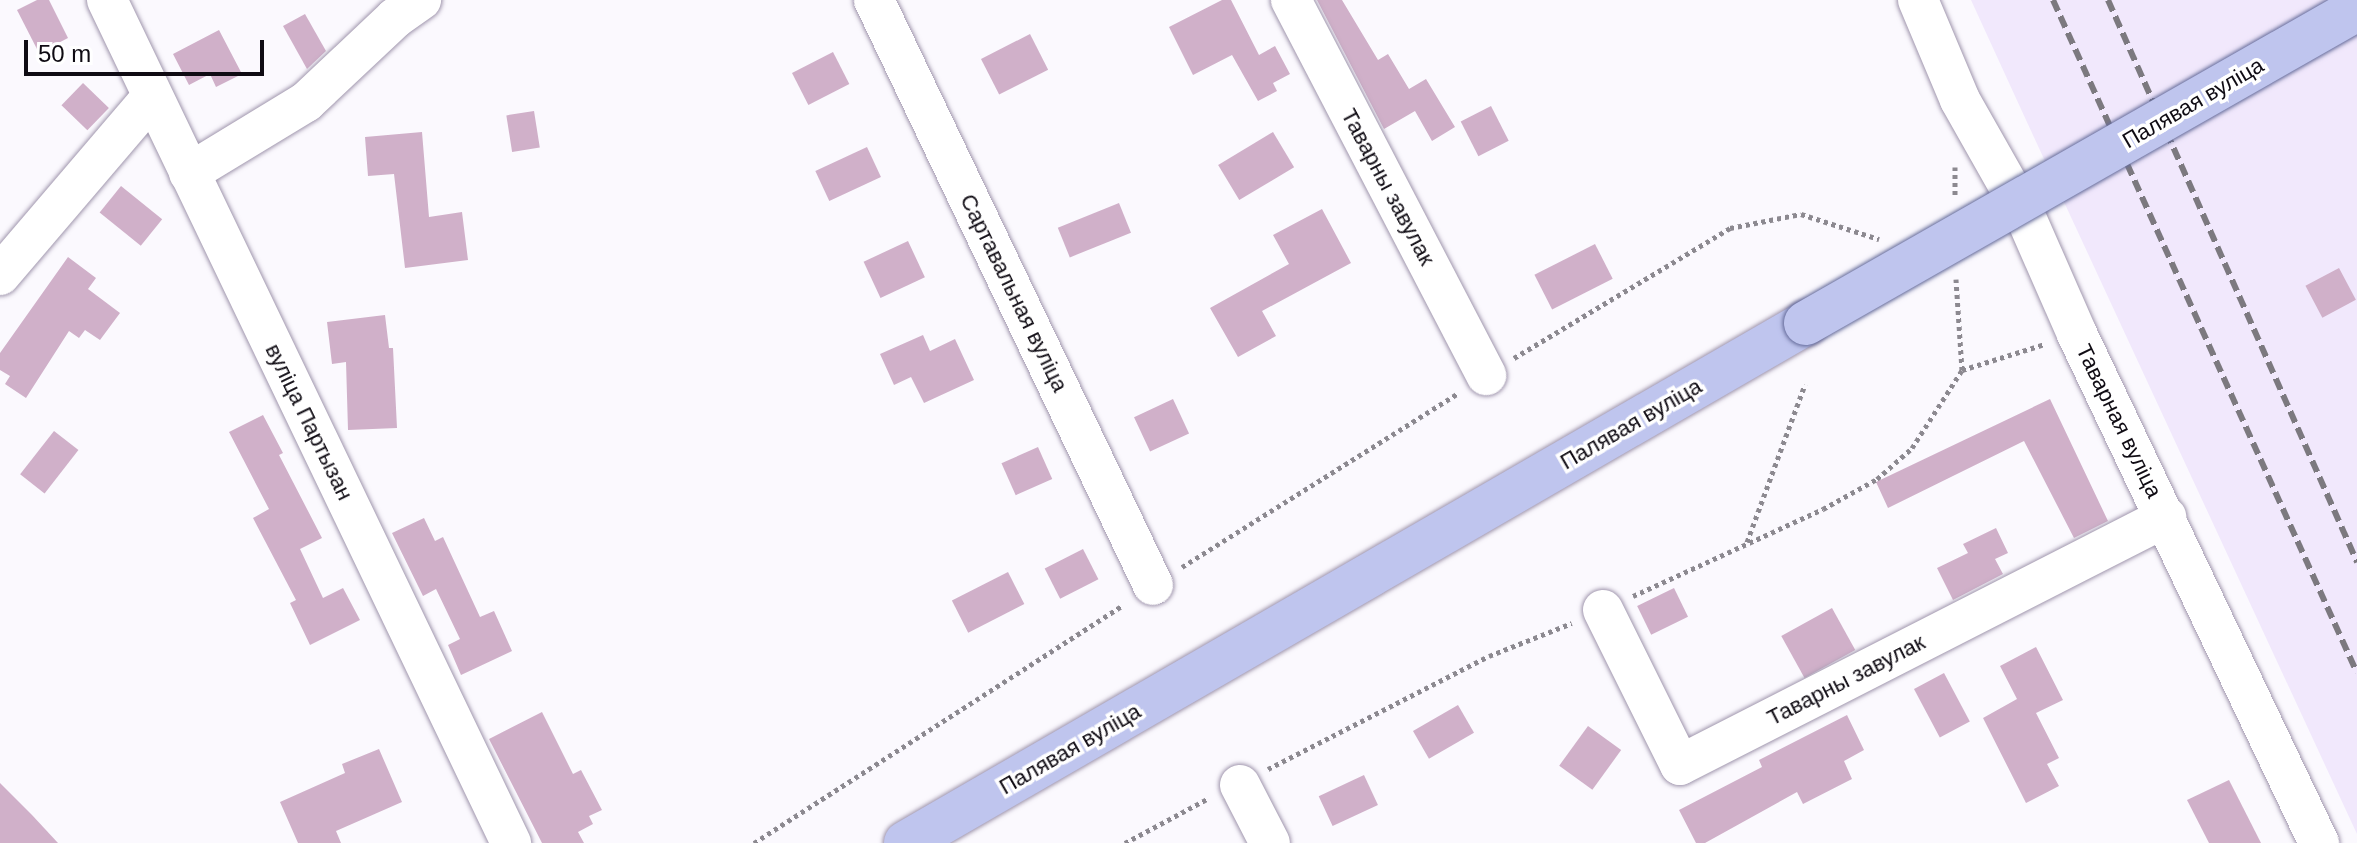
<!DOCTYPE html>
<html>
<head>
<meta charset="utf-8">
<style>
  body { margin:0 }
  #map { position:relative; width:2357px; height:843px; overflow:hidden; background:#fbf9fe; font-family:Arial,sans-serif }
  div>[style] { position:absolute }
  .built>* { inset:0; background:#f1e8fc }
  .building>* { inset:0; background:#d0b0c9; transform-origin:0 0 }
  .path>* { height:5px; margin-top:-2.5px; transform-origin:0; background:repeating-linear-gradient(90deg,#8c8990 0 4px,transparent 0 8px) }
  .roads { filter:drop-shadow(0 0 2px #a096ad) drop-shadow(0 0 2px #a096ad) }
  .minor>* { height:40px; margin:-20px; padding:0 20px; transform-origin:20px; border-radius:20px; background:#fff }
  .major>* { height:44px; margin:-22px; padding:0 22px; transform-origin:22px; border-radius:22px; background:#bfc5ee }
  .rail>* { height:6px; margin-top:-3px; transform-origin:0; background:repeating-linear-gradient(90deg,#7c797f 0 12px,transparent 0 18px) }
  .bridges { filter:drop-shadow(0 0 2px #656b9a) drop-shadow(0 0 2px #656b9a) }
  .major-bridge>* { height:44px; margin:-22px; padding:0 22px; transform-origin:22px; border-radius:22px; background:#bfc5ee }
  span { translate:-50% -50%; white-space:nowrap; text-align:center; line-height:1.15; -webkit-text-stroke:7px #fff; paint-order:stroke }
  .street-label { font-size:22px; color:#0f0b13 }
  .scale { position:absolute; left:24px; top:40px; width:240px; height:36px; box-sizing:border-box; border:4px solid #0f0b13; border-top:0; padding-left:10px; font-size:24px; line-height:28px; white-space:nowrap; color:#0f0b13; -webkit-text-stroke:6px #fff; paint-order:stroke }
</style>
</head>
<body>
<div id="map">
  <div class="built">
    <div style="clip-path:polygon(1971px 0,2357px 0,2357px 834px,2026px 120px)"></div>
  </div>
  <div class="building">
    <div style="clip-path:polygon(37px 0,49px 0,68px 38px,39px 53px,17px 10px)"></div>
    <div style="clip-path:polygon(1222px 0,1231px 0,1259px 55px,1275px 46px,1290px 74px,1273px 83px,1277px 91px,1258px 101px,1232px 55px,1193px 75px,1169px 27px)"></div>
    <div style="clip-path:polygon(1317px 0,1342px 0,1378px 60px,1388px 54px,1409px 89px,1426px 79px,1455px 127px,1432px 141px,1415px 111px,1384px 129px)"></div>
    <div style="clip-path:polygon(305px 14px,326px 51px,307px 69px,283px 26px)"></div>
    <div style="clip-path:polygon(219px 30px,242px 74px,216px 87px,210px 74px,189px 85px,173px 54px)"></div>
    <div style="left:1030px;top:34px;width:40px;height:55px;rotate:63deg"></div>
    <div style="left:833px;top:52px;width:36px;height:46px;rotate:63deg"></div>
    <div style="left:83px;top:83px;width:36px;height:31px;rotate:44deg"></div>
    <div style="left:1491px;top:106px;width:39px;height:34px;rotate:63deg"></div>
    <div style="left:534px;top:111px;width:37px;height:28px;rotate:81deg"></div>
    <div style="clip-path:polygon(422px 132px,429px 217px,462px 212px,468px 260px,405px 268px,394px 174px,368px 176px,365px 137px)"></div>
    <div style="left:1273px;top:132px;width:41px;height:64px;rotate:59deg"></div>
    <div style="left:867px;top:147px;width:33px;height:57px;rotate:65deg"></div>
    <div style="left:121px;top:186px;width:53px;height:34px;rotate:39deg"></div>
    <div style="left:1119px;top:203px;width:32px;height:66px;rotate:68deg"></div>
    <div style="clip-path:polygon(1322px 209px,1351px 263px,1262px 311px,1276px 336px,1238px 357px,1210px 308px,1289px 264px,1273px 235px)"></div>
    <div style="left:908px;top:241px;width:40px;height:49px;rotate:65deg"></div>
    <div style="left:1595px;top:244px;width:39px;height:68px;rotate:63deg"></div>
    <div style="clip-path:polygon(68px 257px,96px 278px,88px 289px,120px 313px,100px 340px,85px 330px,79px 338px,69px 331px,26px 398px,5px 384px,10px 376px,0 370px,0 353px)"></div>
    <div style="left:2339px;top:268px;width:36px;height:38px;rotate:62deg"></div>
    <div style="clip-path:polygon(385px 315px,389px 348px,393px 348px,397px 428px,348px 430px,346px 362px,332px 364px,327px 322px)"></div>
    <div style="clip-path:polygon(923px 335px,930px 351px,955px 339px,974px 380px,924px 403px,911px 377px,894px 385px,880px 354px)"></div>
    <div style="left:1173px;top:399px;width:38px;height:43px;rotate:65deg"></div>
    <div style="clip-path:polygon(2050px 399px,2108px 521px,2074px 538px,2024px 441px,1888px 508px,1876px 482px)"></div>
    <div style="clip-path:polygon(263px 415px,283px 453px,279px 455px,322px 538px,300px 549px,323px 598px,343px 588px,360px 620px,310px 645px,290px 603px,296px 600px,253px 518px,269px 509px,229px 432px)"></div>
    <div style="left:54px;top:431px;width:31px;height:55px;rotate:38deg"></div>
    <div style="left:1038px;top:447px;width:35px;height:40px;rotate:66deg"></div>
    <div style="clip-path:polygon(424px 518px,435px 541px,443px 537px,480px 617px,494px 611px,512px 651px,461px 675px,448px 645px,460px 639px,436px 589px,423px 596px,392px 533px)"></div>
    <div style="clip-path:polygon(1996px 528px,2008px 553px,1995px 559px,2003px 574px,1953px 600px,1937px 568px,1968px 553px,1963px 544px)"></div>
    <div style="left:1083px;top:549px;width:34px;height:43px;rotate:63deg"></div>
    <div style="left:1008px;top:572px;width:36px;height:63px;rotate:63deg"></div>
    <div style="left:1674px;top:588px;width:32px;height:41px;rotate:64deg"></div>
    <div style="left:1832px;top:608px;width:48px;height:58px;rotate:61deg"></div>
    <div style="clip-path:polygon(2036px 647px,2063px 700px,2036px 713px,2059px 758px,2047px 764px,2059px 786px,2026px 803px,1983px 718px,2017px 699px,2000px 666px)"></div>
    <div style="left:1944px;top:673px;width:55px;height:34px;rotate:62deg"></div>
    <div style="left:1458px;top:705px;width:32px;height:52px;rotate:60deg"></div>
    <div style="clip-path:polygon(542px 712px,573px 774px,581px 770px,602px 810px,589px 816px,593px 824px,578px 832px,584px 843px,542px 843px,489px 739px)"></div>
    <div style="clip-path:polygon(1847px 715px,1864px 750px,1844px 761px,1852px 779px,1803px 804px,1797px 792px,1705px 843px,1696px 843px,1679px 810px,1762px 767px,1759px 760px)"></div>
    <div style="left:1588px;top:726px;width:41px;height:49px;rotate:36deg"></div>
    <div style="clip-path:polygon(379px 749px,402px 802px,336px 831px,341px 843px,298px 843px,280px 802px,345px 773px,342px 764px)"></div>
    <div style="left:1364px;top:775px;width:33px;height:50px;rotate:65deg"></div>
    <div style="clip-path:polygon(2229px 780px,2261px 843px,2209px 843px,2187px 800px)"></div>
    <div style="clip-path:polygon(0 783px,32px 815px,58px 843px,0 843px)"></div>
  </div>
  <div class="path">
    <div style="left:1955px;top:167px;width:30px;rotate:90deg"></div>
    <div style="left:1514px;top:358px;width:252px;rotate:-31deg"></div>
    <div style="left:1730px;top:228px;width:72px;rotate:-11.2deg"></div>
    <div style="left:1801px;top:214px;width:82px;rotate:17.8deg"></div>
    <div style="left:1962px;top:370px;width:87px;rotate:-17.4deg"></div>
    <div style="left:1747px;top:542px;width:168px;rotate:-69.8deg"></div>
    <div style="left:1182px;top:567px;width:326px;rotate:-32.2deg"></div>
    <div style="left:1633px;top:596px;width:209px;rotate:-24.6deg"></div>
    <div style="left:1823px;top:509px;width:62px;rotate:-29.1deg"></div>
    <div style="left:1877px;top:479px;width:47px;rotate:-41.5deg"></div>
    <div style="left:1912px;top:448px;width:93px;rotate:-57.3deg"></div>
    <div style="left:1962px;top:370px;width:91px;rotate:-93.8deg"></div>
    <div style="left:1268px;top:769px;width:248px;rotate:-27.1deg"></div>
    <div style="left:1489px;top:656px;width:89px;rotate:-21.7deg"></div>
    <div style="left:754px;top:843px;width:439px;rotate:-32.8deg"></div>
    <div style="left:1125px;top:843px;width:95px;rotate:-28.2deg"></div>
  </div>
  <div class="roads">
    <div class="minor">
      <div style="left:107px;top:0;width:935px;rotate:64.39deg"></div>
      <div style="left:874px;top:0;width:648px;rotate:64.5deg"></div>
      <div style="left:1291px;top:0;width:423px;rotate:62.5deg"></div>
      <div style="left:1918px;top:0;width:108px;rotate:67.2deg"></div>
      <div style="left:1960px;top:100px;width:130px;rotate:60.5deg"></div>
      <div style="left:2024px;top:213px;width:132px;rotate:66.3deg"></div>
      <div style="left:2077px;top:334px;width:564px;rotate:64.57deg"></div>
      <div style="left:189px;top:173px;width:137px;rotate:-31.3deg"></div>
      <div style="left:306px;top:102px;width:122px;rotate:-43.3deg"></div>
      <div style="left:395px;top:18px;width:32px;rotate:-35deg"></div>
      <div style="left:0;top:275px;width:234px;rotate:-49.5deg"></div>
      <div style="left:1603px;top:610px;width:173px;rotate:63.6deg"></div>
      <div style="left:1680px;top:765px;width:546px;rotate:-27.03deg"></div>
      <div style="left:1240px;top:785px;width:65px;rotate:62.7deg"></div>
    </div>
    <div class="major">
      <div style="left:906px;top:843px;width:1039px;rotate:-30.02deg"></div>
    </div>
  </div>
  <div class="rail">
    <div style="left:2053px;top:0;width:738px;rotate:65.69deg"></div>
    <div style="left:2108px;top:0;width:615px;rotate:66.1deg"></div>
  </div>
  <div class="bridges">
    <div class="major-bridge">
      <div style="left:1806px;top:323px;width:634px;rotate:-29.68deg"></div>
    </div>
  </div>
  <div class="street-label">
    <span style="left:2193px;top:103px;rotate:-30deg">Палявая вуліца</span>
    <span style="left:1388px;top:187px;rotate:62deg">Таварны завулак</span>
    <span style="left:1014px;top:293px;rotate:64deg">Сартавальная вуліца</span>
    <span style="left:2119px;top:421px;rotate:64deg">Таварная вуліца</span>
    <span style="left:309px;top:422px;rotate:64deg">вуліца Партызан</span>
    <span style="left:1631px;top:424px;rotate:-30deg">Палявая вуліца</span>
    <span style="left:1846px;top:680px;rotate:-27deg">Таварны завулак</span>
    <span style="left:1070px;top:749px;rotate:-30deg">Палявая вуліца</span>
  </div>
  <div class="scale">50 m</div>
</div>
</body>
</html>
